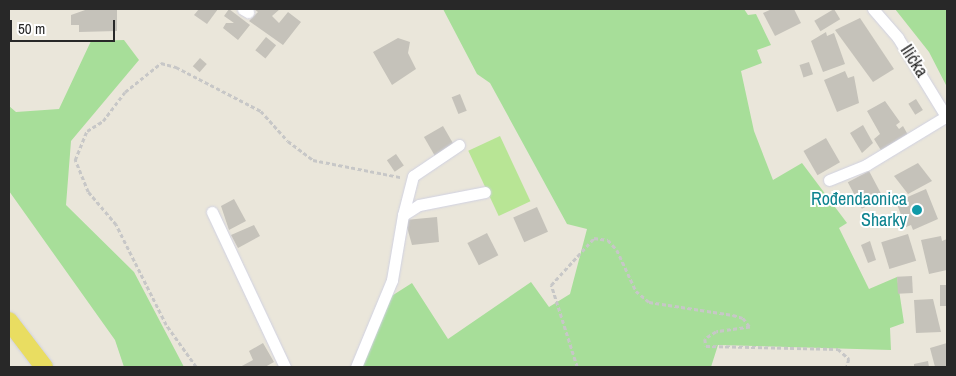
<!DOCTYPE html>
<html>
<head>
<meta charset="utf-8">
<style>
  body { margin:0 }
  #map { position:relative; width:956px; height:376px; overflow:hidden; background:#eae6da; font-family:"Archivo Narrow",sans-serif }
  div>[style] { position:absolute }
  .green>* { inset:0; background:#a7de99 }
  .pitch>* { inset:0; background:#b8e595; transform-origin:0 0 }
  .building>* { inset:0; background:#c5c2ba; transform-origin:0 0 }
  .path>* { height:2.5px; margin-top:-1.25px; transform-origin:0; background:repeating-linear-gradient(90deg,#c7c7c7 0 4px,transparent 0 6.5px) }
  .roads { filter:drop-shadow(0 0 1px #d0d1e1) drop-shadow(0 0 1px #d0d1e1) }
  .street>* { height:11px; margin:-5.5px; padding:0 5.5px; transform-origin:5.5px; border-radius:5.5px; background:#fff }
  .primary>* { height:18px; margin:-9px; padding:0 9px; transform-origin:9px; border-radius:9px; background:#e9dd61 }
  .dots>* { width:14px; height:14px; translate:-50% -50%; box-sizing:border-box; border:2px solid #fff; border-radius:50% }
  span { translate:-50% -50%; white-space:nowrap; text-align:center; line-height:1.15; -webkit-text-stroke:4px #fff; paint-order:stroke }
  .street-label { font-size:18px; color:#282828 }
  .culture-label { font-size:18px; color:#0d838f }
  .right { translate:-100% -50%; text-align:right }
  .frame { position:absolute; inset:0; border:10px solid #282828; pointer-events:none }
  .scale { position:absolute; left:10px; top:20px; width:105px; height:22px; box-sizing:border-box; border:2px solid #282828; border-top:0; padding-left:6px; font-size:15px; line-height:18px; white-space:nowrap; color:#282828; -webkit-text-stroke:4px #fff; paint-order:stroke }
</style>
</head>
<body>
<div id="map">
  <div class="green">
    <div style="clip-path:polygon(443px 9px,744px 9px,748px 15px,756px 14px,771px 45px,757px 50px,762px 63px,741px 71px,754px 131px,773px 180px,802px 163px,847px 223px,839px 228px,869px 289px,897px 277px,904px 323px,890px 328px,891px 350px,718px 345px,711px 367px,356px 367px,379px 304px,412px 283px,448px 339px,531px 282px,549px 307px,570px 294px,587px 229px,567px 224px,490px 83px,477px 74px)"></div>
    <div style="clip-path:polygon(895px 9px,947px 9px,947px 87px,929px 52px)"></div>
    <div style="clip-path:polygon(124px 40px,139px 60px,71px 141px,66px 205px,134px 272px,184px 367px,124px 367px,115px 340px,9px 191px,9px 106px,16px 112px,59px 109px,91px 41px)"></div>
  </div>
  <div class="pitch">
    <div style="left:500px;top:136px;width:72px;height:35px;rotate:65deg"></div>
  </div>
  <div class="building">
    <div style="clip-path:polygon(88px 9px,117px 9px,117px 31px,79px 32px,79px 25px,71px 25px,71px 15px)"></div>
    <div style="clip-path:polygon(199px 9px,218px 9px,207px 24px,194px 15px)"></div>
    <div style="clip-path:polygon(229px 9px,250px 25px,238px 40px,223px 28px,226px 23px,234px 23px,224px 16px)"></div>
    <div style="clip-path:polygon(254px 9px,280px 9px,272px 16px,279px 23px,288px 12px,301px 22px,283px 45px,249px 21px,258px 12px)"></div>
    <div style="clip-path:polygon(772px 9px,794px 9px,801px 23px,775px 36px,763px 13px)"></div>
    <div style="left:834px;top:9px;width:12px;height:23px;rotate:59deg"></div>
    <div style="clip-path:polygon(860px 18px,894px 69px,873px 82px,835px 30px)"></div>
    <div style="clip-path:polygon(826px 32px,827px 36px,834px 33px,845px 64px,823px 72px,811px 41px)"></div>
    <div style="left:266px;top:37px;width:13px;height:17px;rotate:39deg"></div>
    <div style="clip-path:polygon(398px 38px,410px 42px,408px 53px,416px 69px,392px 85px,373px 52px)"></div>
    <div style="left:200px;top:58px;width:9px;height:11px;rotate:41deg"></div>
    <div style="left:809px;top:62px;width:13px;height:10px;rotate:72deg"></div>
    <div style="clip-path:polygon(845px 71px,848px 78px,854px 76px,859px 103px,837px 112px,824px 80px)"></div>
    <div style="left:460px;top:94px;width:18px;height:9px;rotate:68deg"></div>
    <div style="left:916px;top:99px;width:13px;height:9px;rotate:58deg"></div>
    <div style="clip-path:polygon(885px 101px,900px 122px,896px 125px,899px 129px,903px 126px,908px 135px,882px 152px,874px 139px,880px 134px,867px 111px)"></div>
    <div style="clip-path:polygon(863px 125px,873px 143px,862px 153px,850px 133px)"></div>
    <div style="left:443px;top:126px;width:22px;height:22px;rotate:60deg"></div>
    <div style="left:826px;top:138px;width:28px;height:26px;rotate:60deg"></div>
    <div style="left:396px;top:154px;width:14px;height:11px;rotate:56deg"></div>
    <div style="clip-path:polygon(918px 163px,932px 181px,908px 194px,894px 176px)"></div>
    <div style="left:869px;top:171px;width:30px;height:24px;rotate:62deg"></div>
    <div style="clip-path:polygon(926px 189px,938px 219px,913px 230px,911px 225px,906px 227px,896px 202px)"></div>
    <div style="clip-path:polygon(234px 199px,246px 221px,229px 230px,221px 206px)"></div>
    <div style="left:537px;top:207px;width:27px;height:26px;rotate:66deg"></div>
    <div style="clip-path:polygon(437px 217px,439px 242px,412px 245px,405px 220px)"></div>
    <div style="clip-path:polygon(254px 225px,260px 236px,238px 248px,231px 235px)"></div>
    <div style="left:487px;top:233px;width:25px;height:22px;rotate:63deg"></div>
    <div style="left:908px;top:234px;width:28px;height:28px;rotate:73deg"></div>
    <div style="clip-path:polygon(941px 236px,942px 241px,947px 239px,947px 270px,929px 274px,921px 240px)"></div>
    <div style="clip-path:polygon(870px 241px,876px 260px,868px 263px,861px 245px)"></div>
    <div style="left:912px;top:276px;width:17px;height:15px;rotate:87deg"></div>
    <div style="left:940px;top:285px;width:7px;height:21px"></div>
    <div style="clip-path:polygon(933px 299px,941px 332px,916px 333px,914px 300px)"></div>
    <div style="clip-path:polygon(263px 343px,274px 362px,265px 367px,240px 367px,253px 360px,249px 351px)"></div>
    <div style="clip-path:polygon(947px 343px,947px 367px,935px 367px,930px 348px)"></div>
    <div style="clip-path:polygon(928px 361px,929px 367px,914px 367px,914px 364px)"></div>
  </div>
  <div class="path">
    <div style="left:196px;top:367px;width:52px;rotate:-125.5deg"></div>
    <div style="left:166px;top:325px;width:112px;rotate:-116.6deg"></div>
    <div style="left:116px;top:225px;width:43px;rotate:-130.3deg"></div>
    <div style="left:88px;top:192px;width:35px;rotate:-112deg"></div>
    <div style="left:75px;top:160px;width:31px;rotate:-68deg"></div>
    <div style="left:87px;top:131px;width:19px;rotate:-32deg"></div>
    <div style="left:103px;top:121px;width:36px;rotate:-53deg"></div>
    <div style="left:125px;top:92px;width:46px;rotate:-38.9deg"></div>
    <div style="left:161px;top:63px;width:16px;rotate:15deg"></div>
    <div style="left:176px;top:67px;width:96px;rotate:27.4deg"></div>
    <div style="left:261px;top:111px;width:40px;rotate:48deg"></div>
    <div style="left:288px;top:141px;width:31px;rotate:37deg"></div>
    <div style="left:313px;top:160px;width:89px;rotate:11.1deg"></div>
    <div style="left:577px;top:367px;width:86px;rotate:-107.6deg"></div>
    <div style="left:551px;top:285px;width:64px;rotate:-47.5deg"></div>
    <div style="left:594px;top:238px;width:14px;rotate:8deg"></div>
    <div style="left:608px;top:240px;width:13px;rotate:48deg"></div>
    <div style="left:617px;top:250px;width:45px;rotate:65.1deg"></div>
    <div style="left:636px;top:291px;width:17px;rotate:40deg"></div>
    <div style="left:649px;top:302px;width:85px;rotate:8.8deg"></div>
    <div style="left:733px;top:315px;width:10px;rotate:17deg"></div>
    <div style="left:743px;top:318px;width:11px;rotate:52deg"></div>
    <div style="left:750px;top:327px;width:34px;rotate:172deg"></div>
    <div style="left:716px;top:332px;width:13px;rotate:148deg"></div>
    <div style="left:705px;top:339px;width:7px;rotate:82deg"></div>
    <div style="left:706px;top:346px;width:132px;rotate:1.3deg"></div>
    <div style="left:838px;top:349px;width:15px;rotate:42deg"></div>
    <div style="left:849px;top:359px;width:8px;rotate:104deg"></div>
  </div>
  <div class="roads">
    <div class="street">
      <div style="left:243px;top:9px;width:6px;rotate:31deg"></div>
      <div style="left:873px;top:9px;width:38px;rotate:49deg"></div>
      <div style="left:898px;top:38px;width:94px;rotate:58.5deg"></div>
      <div style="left:459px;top:145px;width:55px;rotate:146deg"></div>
      <div style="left:413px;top:176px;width:40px;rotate:104.4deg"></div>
      <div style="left:403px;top:215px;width:19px;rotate:-32deg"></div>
      <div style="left:419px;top:205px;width:67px;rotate:-11.1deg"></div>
      <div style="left:829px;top:180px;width:40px;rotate:-22deg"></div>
      <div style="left:866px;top:165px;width:95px;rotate:-31.2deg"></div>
      <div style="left:212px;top:212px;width:171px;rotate:64.8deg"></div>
      <div style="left:356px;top:367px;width:94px;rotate:-67.5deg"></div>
      <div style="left:392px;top:280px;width:66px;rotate:-80.4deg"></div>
    </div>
    <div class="primary">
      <div style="left:9px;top:321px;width:58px;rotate:52.7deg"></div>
    </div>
  </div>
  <div class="dots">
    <div style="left:917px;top:210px;background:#0f9aa8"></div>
  </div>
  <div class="street-label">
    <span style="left:914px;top:61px;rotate:57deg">Ilićka</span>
  </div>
  <div class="culture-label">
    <span class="right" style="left:907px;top:210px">Rođendaonica<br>Sharky</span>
  </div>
  <div class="frame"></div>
  <div class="scale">50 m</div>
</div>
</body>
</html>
